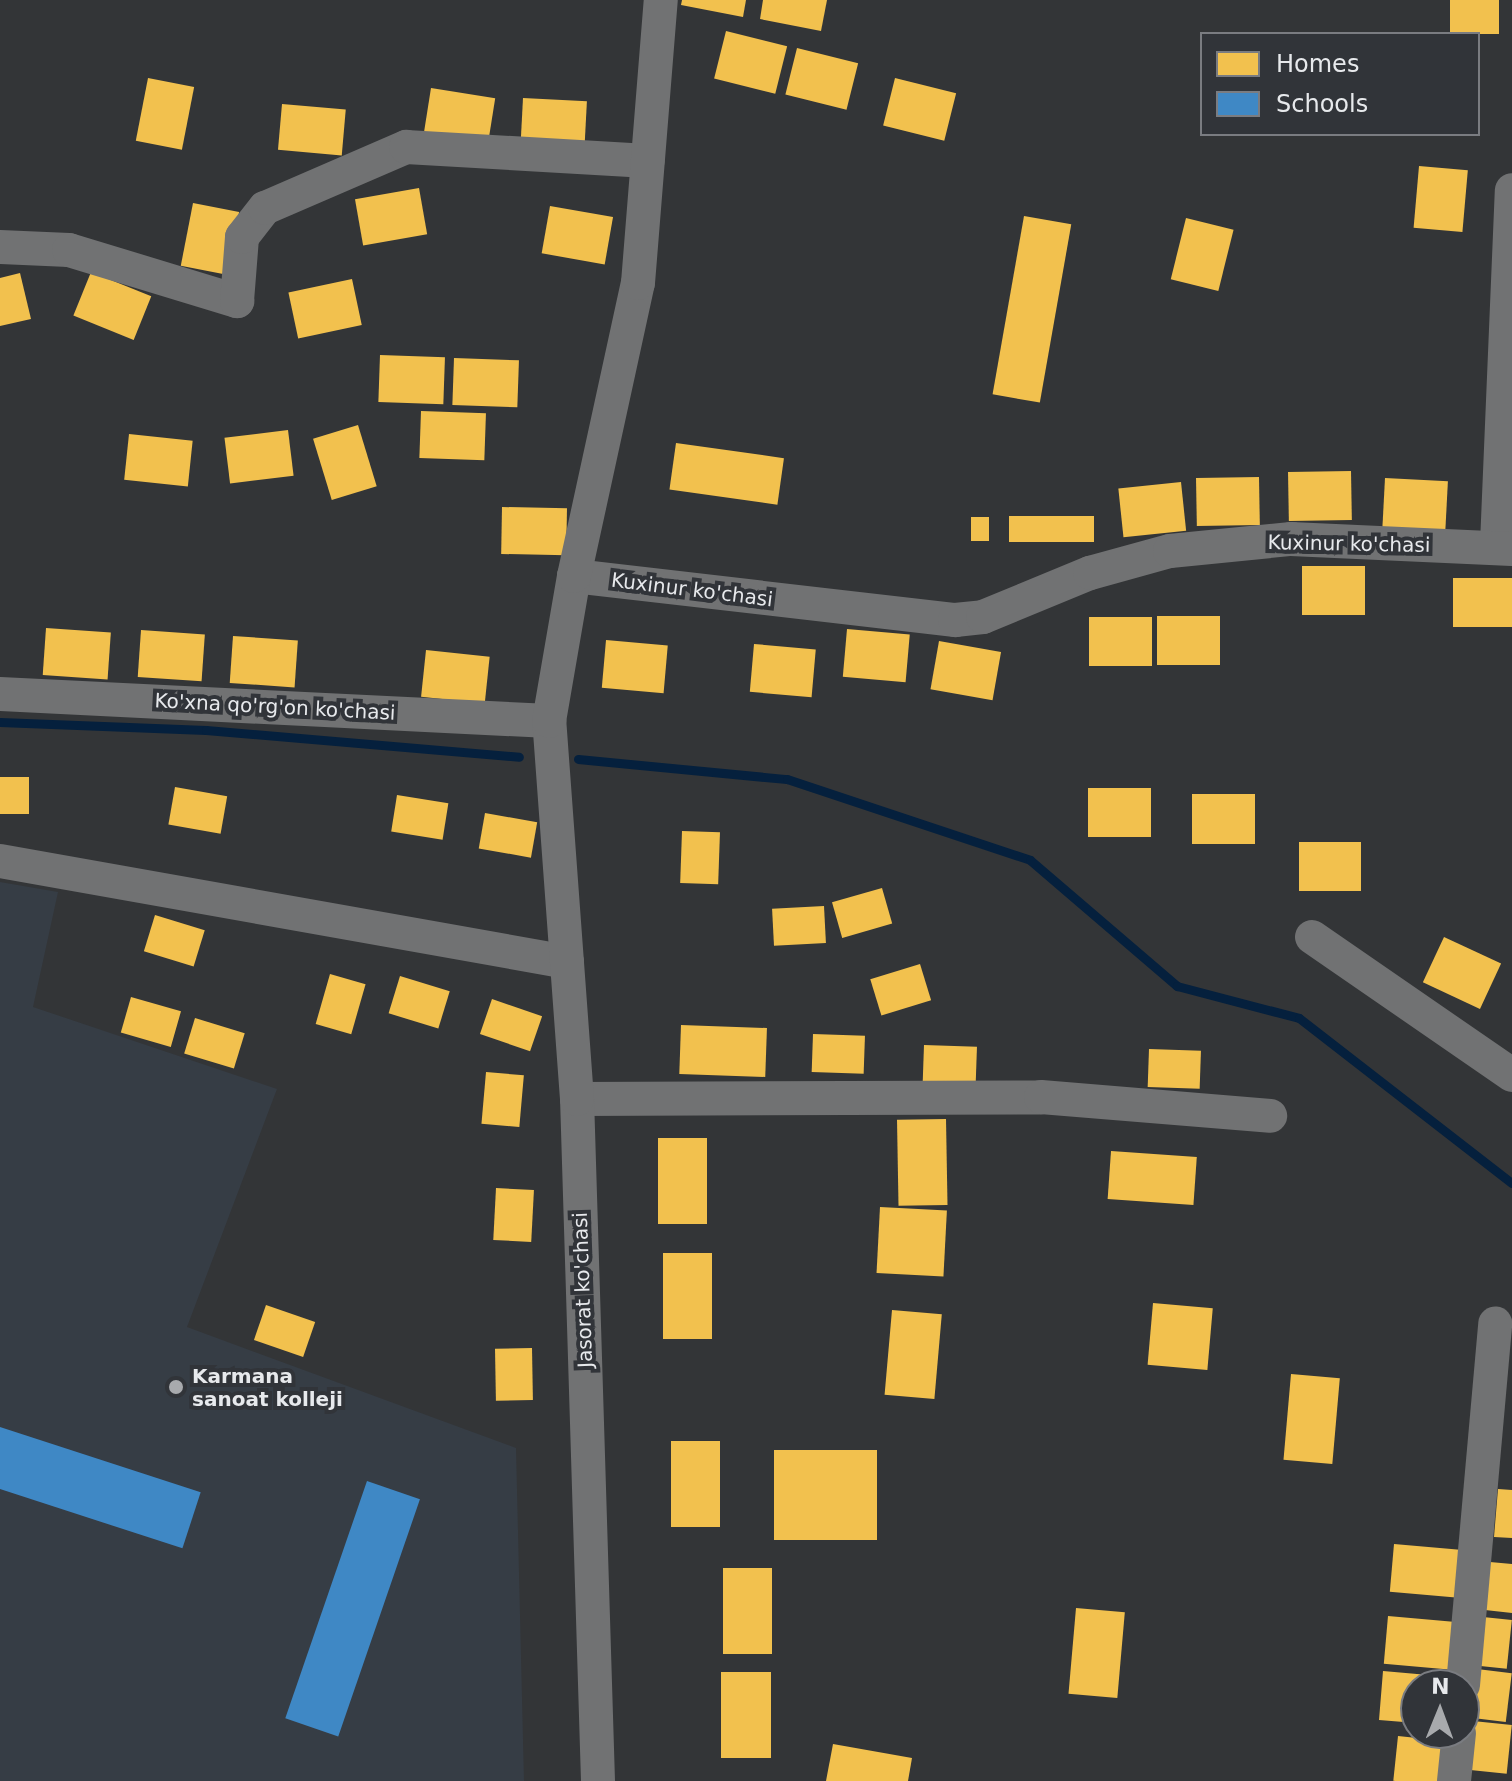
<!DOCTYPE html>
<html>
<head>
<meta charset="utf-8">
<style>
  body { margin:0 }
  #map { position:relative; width:1512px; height:1781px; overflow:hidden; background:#333537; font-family:"DejaVu Sans",sans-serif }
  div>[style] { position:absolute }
  .built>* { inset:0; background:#363d45 }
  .homes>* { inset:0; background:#f2c14e; transform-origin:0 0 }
  .schools>* { inset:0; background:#3f88c5; transform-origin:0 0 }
  .stream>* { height:9px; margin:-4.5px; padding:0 4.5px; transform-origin:4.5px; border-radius:4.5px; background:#05203d }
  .street>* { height:34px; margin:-17px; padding:0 17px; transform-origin:17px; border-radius:17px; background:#717273 }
  .dots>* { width:22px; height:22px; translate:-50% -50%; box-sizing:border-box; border:4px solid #313439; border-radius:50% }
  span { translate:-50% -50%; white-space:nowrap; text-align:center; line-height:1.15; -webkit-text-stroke:8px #313439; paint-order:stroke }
  .street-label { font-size:20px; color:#e7e9ec }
  .poi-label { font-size:20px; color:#e7e9ec; font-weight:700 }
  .left { translate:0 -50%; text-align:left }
  .legend { position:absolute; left:1200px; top:32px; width:280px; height:104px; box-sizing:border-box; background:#313439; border:2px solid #7a7c81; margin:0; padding:10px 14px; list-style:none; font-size:24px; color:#e7e9ec }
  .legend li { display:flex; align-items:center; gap:16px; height:40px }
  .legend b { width:40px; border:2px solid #7a7c81 }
  .north { position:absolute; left:1400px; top:1669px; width:80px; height:80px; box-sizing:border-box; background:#313439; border:2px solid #7a7c81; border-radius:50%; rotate:1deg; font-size:22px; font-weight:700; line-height:32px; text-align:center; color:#e7e9ec }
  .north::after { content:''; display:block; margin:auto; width:28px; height:36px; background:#a8aaad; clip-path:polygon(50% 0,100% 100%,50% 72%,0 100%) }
</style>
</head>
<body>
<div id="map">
  <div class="built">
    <div style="clip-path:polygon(0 882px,58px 892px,33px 1007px,277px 1089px,187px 1327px,516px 1448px,524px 1781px,0 1781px)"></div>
  </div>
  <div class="homes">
    <div style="clip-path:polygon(682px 0,746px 0,743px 17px,681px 5px)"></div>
    <div style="clip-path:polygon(763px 0,827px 0,821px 31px,760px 19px)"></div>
    <div style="left:1450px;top:0;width:49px;height:34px"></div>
    <div style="left:726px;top:31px;width:63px;height:49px;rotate:14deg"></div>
    <div style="left:797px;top:48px;width:63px;height:48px;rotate:14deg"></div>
    <div style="left:148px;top:78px;width:47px;height:64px;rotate:11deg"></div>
    <div style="left:895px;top:78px;width:63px;height:49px;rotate:14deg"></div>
    <div style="left:431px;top:88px;width:65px;height:46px;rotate:9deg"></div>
    <div style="left:523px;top:98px;width:64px;height:47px;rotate:3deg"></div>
    <div style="left:282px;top:104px;width:64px;height:46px;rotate:5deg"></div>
    <div style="left:1419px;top:166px;width:49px;height:62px;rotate:5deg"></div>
    <div style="left:419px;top:188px;width:47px;height:65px;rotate:80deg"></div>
    <div style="left:193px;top:203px;width:47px;height:64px;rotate:11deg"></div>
    <div style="left:550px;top:206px;width:64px;height:48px;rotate:10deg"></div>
    <div style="left:1024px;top:216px;width:48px;height:181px;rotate:10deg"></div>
    <div style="left:1186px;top:218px;width:49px;height:63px;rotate:14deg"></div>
    <div style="left:91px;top:272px;width:65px;height:47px;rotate:22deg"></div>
    <div style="clip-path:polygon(20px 273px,31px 319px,0 326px,0 278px)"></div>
    <div style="left:352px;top:279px;width:47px;height:65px;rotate:78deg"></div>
    <div style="left:380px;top:355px;width:65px;height:47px;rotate:2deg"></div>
    <div style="left:454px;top:358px;width:65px;height:47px;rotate:2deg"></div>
    <div style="left:421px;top:411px;width:65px;height:47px;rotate:2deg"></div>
    <div style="left:358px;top:425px;width:64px;height:47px;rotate:73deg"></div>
    <div style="left:288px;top:430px;width:46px;height:64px;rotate:83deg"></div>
    <div style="left:129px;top:434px;width:64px;height:46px;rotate:6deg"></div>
    <div style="left:676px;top:443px;width:109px;height:47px;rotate:8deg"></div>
    <div style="left:1351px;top:471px;width:49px;height:63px;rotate:89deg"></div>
    <div style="left:1259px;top:477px;width:48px;height:63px;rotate:89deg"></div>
    <div style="left:1385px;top:478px;width:63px;height:49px;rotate:3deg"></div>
    <div style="left:1181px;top:482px;width:49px;height:63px;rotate:84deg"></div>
    <div style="left:502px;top:507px;width:65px;height:47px;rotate:1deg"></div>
    <div style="left:1009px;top:516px;width:85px;height:26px"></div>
    <div style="left:971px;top:517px;width:18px;height:24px"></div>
    <div style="left:1365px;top:566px;width:49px;height:63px;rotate:90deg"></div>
    <div style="left:1453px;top:578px;width:59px;height:49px"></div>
    <div style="left:1220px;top:616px;width:49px;height:63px;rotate:90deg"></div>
    <div style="left:1089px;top:617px;width:63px;height:49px"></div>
    <div style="left:46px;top:628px;width:65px;height:47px;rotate:4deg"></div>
    <div style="left:847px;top:629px;width:63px;height:48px;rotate:5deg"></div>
    <div style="left:141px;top:630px;width:64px;height:47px;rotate:4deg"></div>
    <div style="left:233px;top:636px;width:65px;height:47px;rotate:4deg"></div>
    <div style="left:606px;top:640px;width:62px;height:48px;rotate:5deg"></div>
    <div style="left:939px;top:641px;width:63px;height:49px;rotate:10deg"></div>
    <div style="left:754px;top:644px;width:62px;height:48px;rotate:5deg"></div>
    <div style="left:426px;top:650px;width:64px;height:47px;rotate:6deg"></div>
    <div style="left:0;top:777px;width:29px;height:37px"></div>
    <div style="left:175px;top:787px;width:53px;height:38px;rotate:10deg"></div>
    <div style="left:1088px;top:788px;width:63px;height:49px"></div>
    <div style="left:1255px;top:794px;width:50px;height:63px;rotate:90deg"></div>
    <div style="left:397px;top:795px;width:52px;height:37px;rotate:9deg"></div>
    <div style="left:485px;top:813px;width:53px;height:36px;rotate:10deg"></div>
    <div style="left:682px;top:831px;width:38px;height:52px;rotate:2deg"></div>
    <div style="left:1299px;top:842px;width:62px;height:49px"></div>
    <div style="left:882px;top:888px;width:37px;height:52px;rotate:74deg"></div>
    <div style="left:824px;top:906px;width:37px;height:52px;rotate:87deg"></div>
    <div style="left:155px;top:915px;width:52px;height:38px;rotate:17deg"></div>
    <div style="left:1444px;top:937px;width:63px;height:50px;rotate:25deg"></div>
    <div style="left:920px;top:964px;width:38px;height:52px;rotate:73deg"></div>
    <div style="left:330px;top:974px;width:37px;height:52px;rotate:16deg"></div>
    <div style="left:400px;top:976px;width:52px;height:39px;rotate:17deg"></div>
    <div style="left:131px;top:997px;width:52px;height:37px;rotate:16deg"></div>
    <div style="left:492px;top:999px;width:53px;height:37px;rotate:19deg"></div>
    <div style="left:195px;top:1018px;width:52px;height:37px;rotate:17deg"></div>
    <div style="left:681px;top:1025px;width:86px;height:49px;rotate:2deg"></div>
    <div style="left:813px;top:1034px;width:52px;height:38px;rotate:2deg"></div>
    <div style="left:924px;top:1045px;width:53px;height:38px;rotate:2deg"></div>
    <div style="left:1149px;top:1049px;width:52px;height:38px;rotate:2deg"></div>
    <div style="left:486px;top:1072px;width:38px;height:52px;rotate:5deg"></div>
    <div style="left:946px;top:1119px;width:86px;height:49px;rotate:89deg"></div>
    <div style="left:658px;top:1138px;width:49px;height:86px"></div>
    <div style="left:1111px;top:1151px;width:86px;height:48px;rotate:4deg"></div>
    <div style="left:496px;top:1188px;width:38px;height:52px;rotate:3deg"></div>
    <div style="left:880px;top:1207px;width:67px;height:66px;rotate:3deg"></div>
    <div style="left:663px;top:1253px;width:49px;height:86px"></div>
    <div style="left:1153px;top:1303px;width:60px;height:62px;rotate:5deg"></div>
    <div style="left:266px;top:1305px;width:52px;height:37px;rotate:19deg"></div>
    <div style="left:892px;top:1310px;width:50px;height:85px;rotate:5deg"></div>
    <div style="left:532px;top:1348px;width:52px;height:37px;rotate:89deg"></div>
    <div style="left:1291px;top:1374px;width:49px;height:86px;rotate:5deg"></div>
    <div style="left:671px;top:1441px;width:49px;height:86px"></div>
    <div style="left:774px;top:1450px;width:103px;height:90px"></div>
    <div style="clip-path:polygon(1498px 1489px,1512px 1490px,1512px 1538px,1494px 1537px)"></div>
    <div style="left:1394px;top:1544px;width:69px;height:48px;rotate:5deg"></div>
    <div style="clip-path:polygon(1490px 1562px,1512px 1564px,1512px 1613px,1485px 1610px)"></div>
    <div style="left:723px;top:1568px;width:49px;height:86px"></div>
    <div style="left:1076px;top:1608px;width:49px;height:86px;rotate:5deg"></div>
    <div style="left:1388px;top:1616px;width:68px;height:48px;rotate:5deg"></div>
    <div style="left:1483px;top:1617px;width:29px;height:49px;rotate:6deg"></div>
    <div style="left:1477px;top:1669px;width:35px;height:49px;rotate:7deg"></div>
    <div style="clip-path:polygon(1383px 1671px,1451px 1677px,1451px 1685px,1416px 1685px,1416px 1723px,1379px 1720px)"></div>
    <div style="left:771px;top:1672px;width:86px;height:50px;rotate:90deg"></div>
    <div style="left:1473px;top:1721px;width:39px;height:49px;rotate:6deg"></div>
    <div style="left:1398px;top:1736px;width:48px;height:45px;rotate:6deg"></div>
    <div style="clip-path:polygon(833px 1744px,912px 1758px,908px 1781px,826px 1781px)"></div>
  </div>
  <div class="schools">
    <div style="left:0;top:1427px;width:211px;height:59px;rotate:18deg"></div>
    <div style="left:367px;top:1481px;width:56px;height:251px;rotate:19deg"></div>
  </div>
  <div class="stream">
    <div style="left:0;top:722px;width:206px;rotate:2.2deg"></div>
    <div style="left:206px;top:730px;width:314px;rotate:4.9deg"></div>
    <div style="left:578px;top:759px;width:210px;rotate:5.5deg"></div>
    <div style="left:787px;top:779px;width:256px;rotate:18.4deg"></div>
    <div style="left:1030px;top:860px;width:194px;rotate:40.6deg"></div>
    <div style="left:1177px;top:986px;width:126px;rotate:14.7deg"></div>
    <div style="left:1299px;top:1018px;width:269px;rotate:37.8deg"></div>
  </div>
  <div class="street">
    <div style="left:0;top:247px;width:69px;rotate:2.5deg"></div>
    <div style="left:69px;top:250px;width:176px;rotate:16.9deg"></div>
    <div style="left:237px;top:301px;width:64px;rotate:-85.5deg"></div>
    <div style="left:242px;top:237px;width:37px;rotate:-52deg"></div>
    <div style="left:265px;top:208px;width:154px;rotate:-23.4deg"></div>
    <div style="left:406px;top:147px;width:242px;rotate:3.3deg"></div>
    <div style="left:1497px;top:544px;width:354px;rotate:-87.6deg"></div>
    <div style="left:574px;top:576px;width:384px;rotate:6.6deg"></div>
    <div style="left:955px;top:620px;width:28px;rotate:-6deg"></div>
    <div style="left:983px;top:617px;width:116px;rotate:-22.4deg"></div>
    <div style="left:1090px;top:573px;width:83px;rotate:-15.4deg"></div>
    <div style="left:1170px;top:551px;width:122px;rotate:-5.7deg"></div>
    <div style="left:1291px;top:539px;width:221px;rotate:2.6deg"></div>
    <div style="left:0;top:694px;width:550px;rotate:2.82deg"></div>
    <div style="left:0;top:861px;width:576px;rotate:10.1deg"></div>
    <div style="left:1312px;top:937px;width:243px;rotate:34.6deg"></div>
    <div style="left:577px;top:1099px;width:464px;rotate:-0.2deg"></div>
    <div style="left:1041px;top:1097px;width:230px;rotate:4.7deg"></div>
    <div style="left:1463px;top:1685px;width:363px;rotate:-84.9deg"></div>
    <div style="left:598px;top:1781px;width:682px;rotate:-91.76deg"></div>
    <div style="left:577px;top:1099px;width:379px;rotate:-94.2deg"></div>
    <div style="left:549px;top:721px;width:147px;rotate:-80.2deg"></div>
    <div style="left:574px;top:576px;width:300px;rotate:-77.7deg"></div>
    <div style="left:638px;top:283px;width:284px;rotate:-85.4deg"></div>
    <div style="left:1454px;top:1781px;width:48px;rotate:-84.1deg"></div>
  </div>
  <div class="dots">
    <div style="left:176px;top:1387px;background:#a8aaad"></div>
  </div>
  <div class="street-label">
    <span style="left:1349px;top:544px;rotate:1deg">Kuxinur ko'chasi</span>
    <span style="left:692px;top:590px;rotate:7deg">Kuxinur ko'chasi</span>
    <span style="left:275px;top:707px;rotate:3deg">Ko'xna qo'rg'on ko'chasi</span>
    <span style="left:583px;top:1290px;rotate:-92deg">Jasorat ko'chasi</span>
  </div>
  <div class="poi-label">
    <span class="left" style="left:192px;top:1388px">Karmana<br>sanoat kolleji</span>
  </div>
  <ul class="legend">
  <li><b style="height:22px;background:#f2c14e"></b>Homes</li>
  <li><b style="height:22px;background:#3f88c5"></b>Schools</li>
  </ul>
  <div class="north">N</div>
</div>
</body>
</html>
